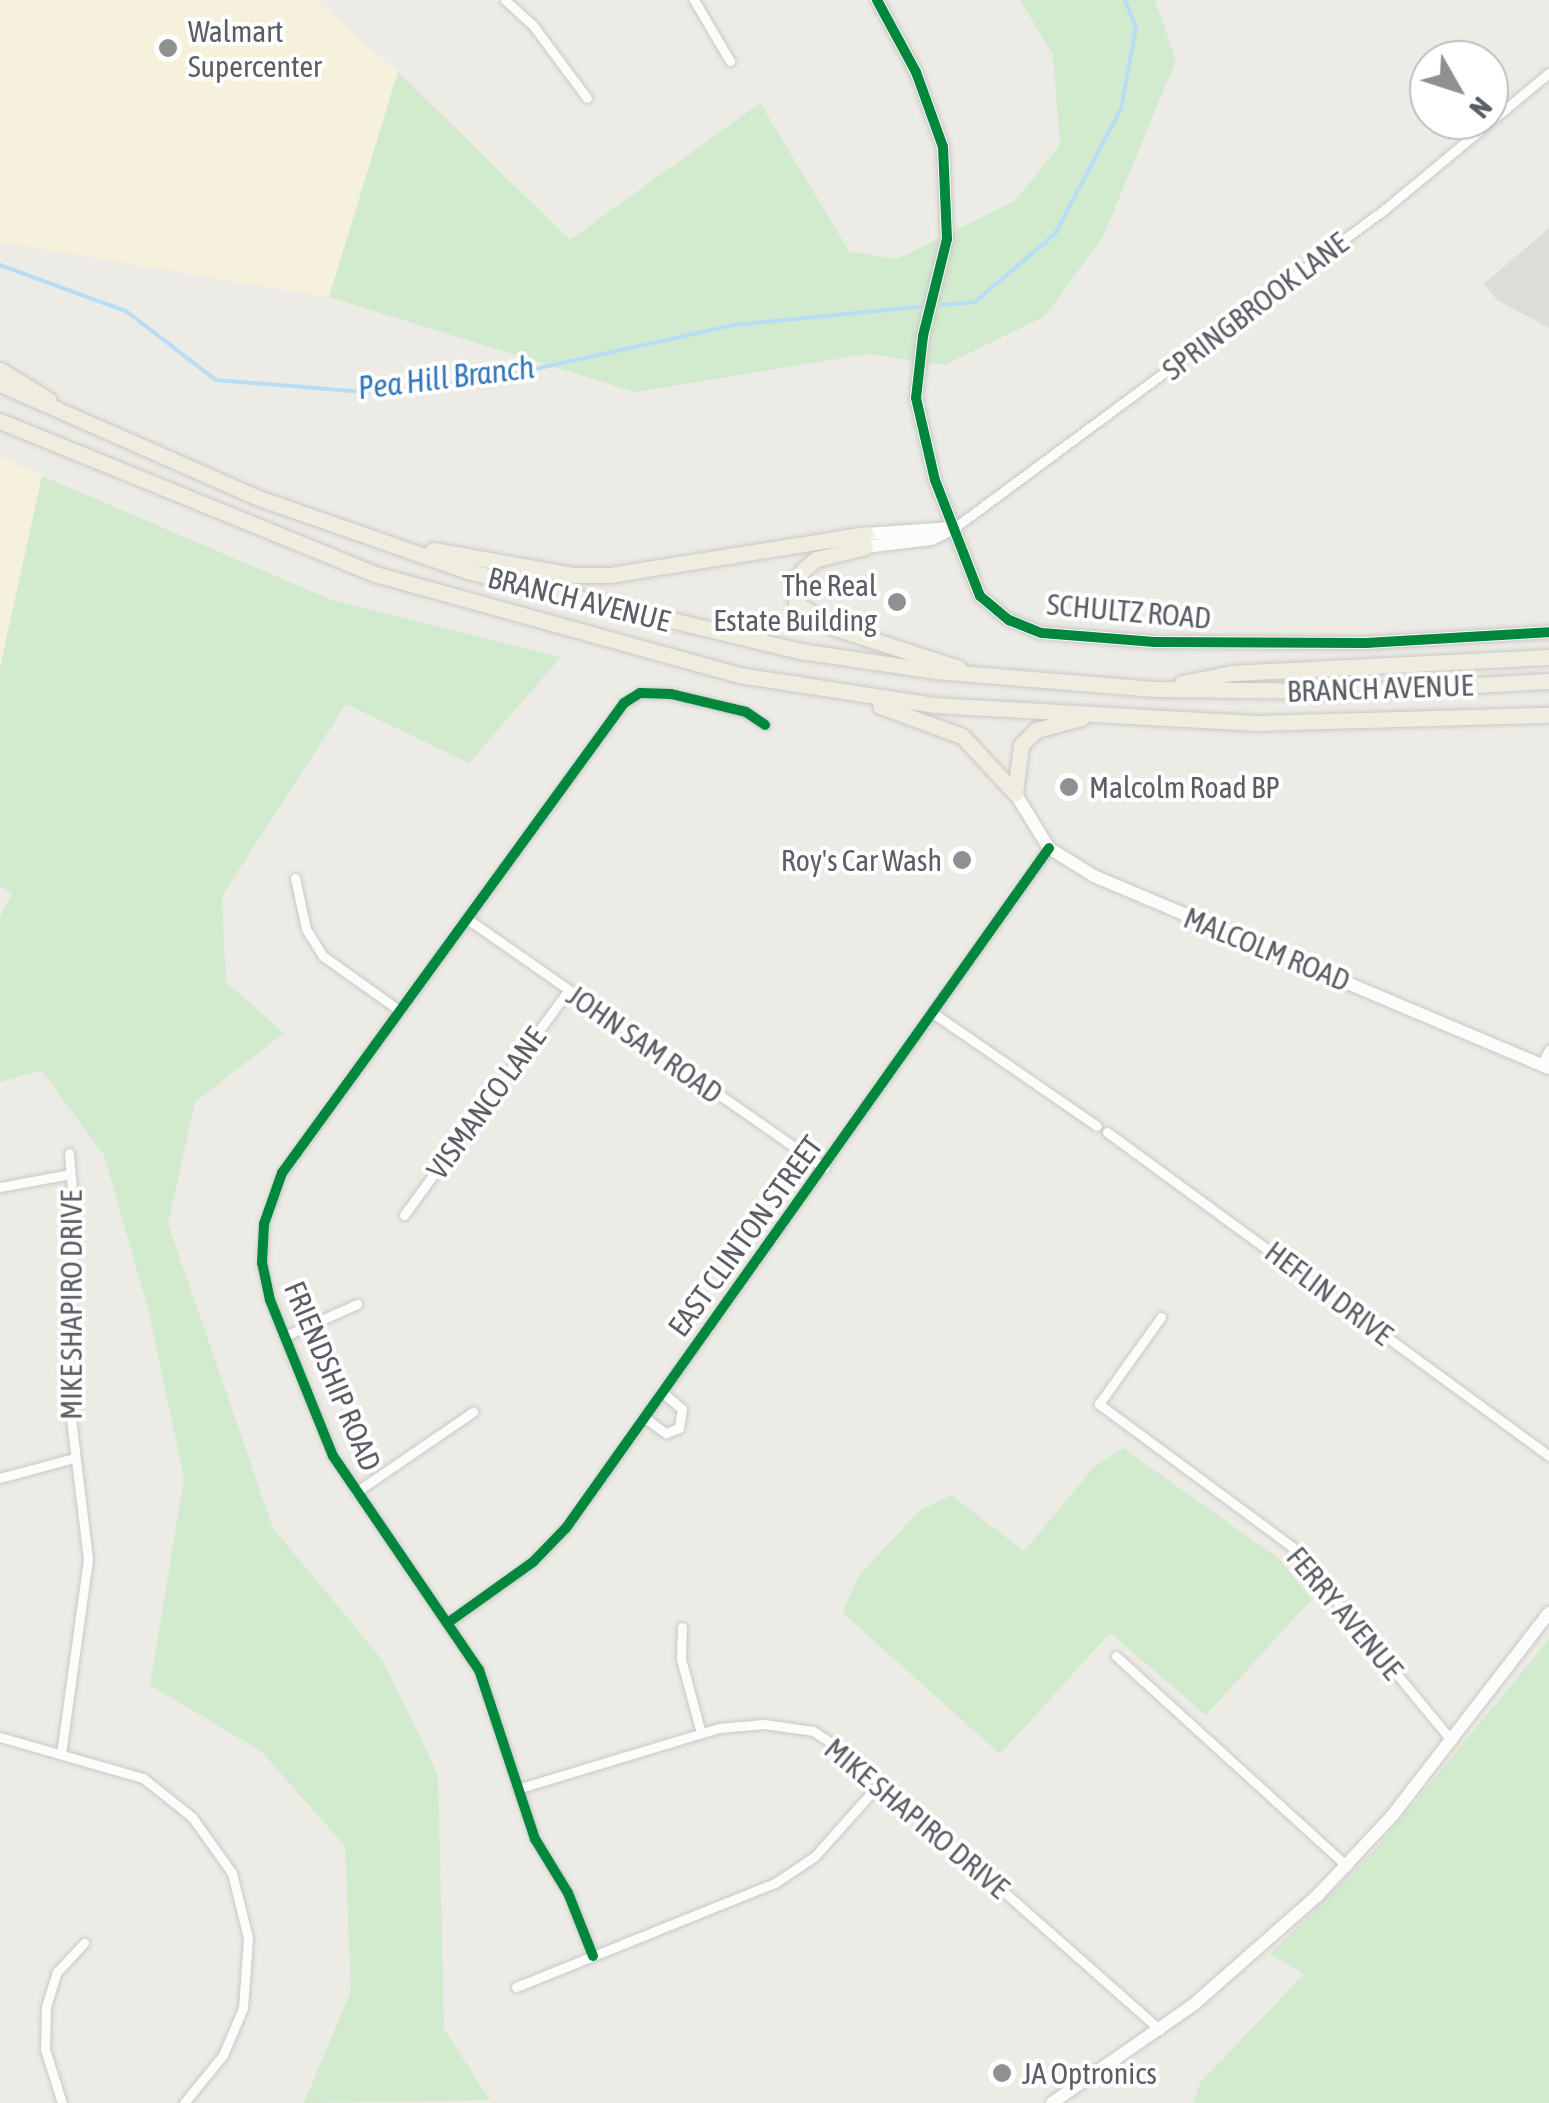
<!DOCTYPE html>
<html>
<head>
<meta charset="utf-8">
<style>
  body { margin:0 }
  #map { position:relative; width:1549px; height:2103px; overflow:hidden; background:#ecebe5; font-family:"Asap Condensed",sans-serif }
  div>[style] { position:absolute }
  .commercial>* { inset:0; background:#f6f1dd }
  .industrial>* { inset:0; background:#dddcd6 }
  .green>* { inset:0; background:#d2eace }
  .stream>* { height:4px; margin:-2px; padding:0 2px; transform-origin:2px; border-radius:2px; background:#b8ddf7 }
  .roads { filter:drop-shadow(0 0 2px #c8c8c7) drop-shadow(0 0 2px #c8c8c7) }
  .street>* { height:9px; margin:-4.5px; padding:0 4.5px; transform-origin:4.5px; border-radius:4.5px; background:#fcfcfb }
  .secondary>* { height:12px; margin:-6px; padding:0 6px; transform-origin:6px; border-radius:6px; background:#fcfcfb }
  .highway>* { height:15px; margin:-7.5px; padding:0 7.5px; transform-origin:7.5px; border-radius:7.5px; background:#efece0 }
  .cycleway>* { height:10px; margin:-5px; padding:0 5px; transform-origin:5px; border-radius:5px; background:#00873e }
  .dots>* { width:28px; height:28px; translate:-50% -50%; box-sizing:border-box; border:5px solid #fff; border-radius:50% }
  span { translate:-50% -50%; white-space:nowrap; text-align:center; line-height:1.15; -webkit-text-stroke:8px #fff; paint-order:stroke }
  .poi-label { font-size:30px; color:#5b5f65 }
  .left { translate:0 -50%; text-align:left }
  .right { translate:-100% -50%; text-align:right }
  .street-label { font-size:30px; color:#5b5f65 }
  .water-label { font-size:32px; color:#3677ba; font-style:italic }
  .north { position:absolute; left:1409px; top:40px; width:100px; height:100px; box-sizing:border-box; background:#fff; border:2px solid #bdbfc1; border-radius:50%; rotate:129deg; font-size:28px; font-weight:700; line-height:40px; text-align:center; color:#5b5f65 }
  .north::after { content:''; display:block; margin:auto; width:35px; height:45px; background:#8e9092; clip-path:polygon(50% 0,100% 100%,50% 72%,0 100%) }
</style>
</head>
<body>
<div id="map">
  <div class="commercial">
    <div style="clip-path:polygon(0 0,315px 0,398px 72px,329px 297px,0 242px)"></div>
    <div style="clip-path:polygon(0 456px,42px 476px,0 668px)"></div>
  </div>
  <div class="industrial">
    <div style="clip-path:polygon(1549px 228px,1549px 328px,1497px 300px,1484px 284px)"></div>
  </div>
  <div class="green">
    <div style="clip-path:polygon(1020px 0,1155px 0,1176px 60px,1103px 237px,1045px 316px,945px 365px,868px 354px,635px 392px,329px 297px,398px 72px,570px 240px,760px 103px,849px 251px,897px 259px,1015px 201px,1060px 145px,1053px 55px)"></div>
    <div style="clip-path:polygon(42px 476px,329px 599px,561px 657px,469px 763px,346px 704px,222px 896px,226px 982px,284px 1033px,195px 1102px,168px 1224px,273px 1528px,383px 1661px,438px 1775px,444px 2029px,490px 2100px,304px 2103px,351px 1991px,345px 1846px,261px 1751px,150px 1685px,184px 1478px,149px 1313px,104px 1155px,41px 1070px,0 1082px,0 917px,12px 894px,0 886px,0 668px)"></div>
    <div style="clip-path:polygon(1123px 1448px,1279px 1559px,1312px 1599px,1206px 1715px,1110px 1633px,1000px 1754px,842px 1612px,859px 1576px,919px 1511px,951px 1495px,1024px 1551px,1094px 1467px)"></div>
    <div style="clip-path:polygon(1549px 1639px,1549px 2103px,1193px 2103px,1200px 2083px,1304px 1974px,1270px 1954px,1382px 1842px)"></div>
  </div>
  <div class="stream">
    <div style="left:0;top:265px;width:134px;rotate:20.1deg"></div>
    <div style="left:126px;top:311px;width:113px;rotate:37.5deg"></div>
    <div style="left:216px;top:380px;width:149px;rotate:4.6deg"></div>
    <div style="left:365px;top:392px;width:116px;rotate:-5.5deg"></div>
    <div style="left:480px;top:381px;width:260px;rotate:-12.4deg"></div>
    <div style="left:734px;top:325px;width:186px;rotate:-5.6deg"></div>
    <div style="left:942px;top:305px;width:33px;rotate:-5deg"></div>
    <div style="left:975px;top:302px;width:105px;rotate:-40.4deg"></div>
    <div style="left:1055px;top:234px;width:141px;rotate:-62.2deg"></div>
    <div style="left:1121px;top:109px;width:82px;rotate:-79.5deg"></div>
    <div style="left:1136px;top:28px;width:30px;rotate:-111deg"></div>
  </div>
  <div class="roads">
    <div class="street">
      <div style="left:505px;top:0;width:36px;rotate:42deg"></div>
      <div style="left:532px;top:24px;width:92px;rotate:53.4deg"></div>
      <div style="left:694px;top:0;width:71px;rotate:59.5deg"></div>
      <div style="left:954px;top:528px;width:536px;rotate:-36.51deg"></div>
      <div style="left:1385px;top:209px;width:213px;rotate:-39.7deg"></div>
      <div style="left:295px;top:878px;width:52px;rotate:77.8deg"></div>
      <div style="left:306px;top:929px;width:32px;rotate:58deg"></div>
      <div style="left:323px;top:956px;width:95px;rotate:35.5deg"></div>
      <div style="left:466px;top:918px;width:437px;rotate:34.9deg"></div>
      <div style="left:933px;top:1013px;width:199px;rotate:34.6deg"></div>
      <div style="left:1541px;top:1065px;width:17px;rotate:-62deg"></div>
      <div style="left:1107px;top:1132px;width:548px;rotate:36.24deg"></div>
      <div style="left:0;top:1187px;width:71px;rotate:-10.5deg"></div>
      <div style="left:404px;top:1215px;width:278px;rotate:-53.8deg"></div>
      <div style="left:1161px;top:1317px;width:107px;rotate:125.5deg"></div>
      <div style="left:1099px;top:1404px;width:240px;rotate:36.5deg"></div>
      <div style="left:1292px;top:1547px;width:251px;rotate:50.5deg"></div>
      <div style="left:285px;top:1336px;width:79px;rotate:-24deg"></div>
      <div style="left:645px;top:1418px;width:26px;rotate:36deg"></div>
      <div style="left:666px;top:1433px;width:14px;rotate:-21deg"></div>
      <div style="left:679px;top:1428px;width:19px;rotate:-81deg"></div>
      <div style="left:682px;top:1409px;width:25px;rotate:-140deg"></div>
      <div style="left:0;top:1478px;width:77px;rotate:-15.1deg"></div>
      <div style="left:356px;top:1492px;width:142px;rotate:-34.4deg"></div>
      <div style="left:449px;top:1622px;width:103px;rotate:-35.5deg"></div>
      <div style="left:533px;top:1562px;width:47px;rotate:-45.9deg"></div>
      <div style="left:566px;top:1528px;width:834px;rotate:-54.61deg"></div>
      <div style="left:682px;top:1627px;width:32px;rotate:92deg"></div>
      <div style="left:681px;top:1659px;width:77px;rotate:74.9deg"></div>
      <div style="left:1116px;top:1656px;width:312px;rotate:42.3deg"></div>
      <div style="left:0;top:1737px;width:149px;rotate:16deg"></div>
      <div style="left:143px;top:1778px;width:63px;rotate:38.5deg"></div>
      <div style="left:192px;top:1817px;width:69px;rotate:54.5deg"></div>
      <div style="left:232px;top:1873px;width:67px;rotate:76.2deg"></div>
      <div style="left:248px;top:1938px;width:70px;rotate:94.1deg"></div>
      <div style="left:243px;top:2008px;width:51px;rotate:113.1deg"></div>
      <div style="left:223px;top:2055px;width:62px;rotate:129.1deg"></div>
      <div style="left:61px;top:1754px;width:197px;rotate:-82.1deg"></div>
      <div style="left:88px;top:1559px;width:190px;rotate:-96.9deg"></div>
      <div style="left:65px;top:1370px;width:143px;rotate:-86deg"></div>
      <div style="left:75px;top:1227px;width:74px;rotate:-94.6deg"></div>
      <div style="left:517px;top:1789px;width:211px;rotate:-16.8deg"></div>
      <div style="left:719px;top:1728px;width:45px;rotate:-5.1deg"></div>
      <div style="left:764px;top:1724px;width:49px;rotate:8.1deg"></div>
      <div style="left:813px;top:1731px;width:40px;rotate:32.9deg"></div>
      <div style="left:847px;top:1753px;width:418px;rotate:41.5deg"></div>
      <div style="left:593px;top:1956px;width:68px;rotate:-111.6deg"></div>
      <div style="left:568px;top:1893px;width:63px;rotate:-121.4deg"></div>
      <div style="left:535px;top:1839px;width:178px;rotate:-108.3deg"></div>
      <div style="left:479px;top:1670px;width:259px;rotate:-124.3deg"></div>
      <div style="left:333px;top:1456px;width:168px;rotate:-112deg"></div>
      <div style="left:270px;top:1300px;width:38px;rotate:-102deg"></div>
      <div style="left:262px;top:1263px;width:39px;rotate:-87deg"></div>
      <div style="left:264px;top:1224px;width:54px;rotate:-70.6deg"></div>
      <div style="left:282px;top:1173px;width:581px;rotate:-53.96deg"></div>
      <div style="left:624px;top:703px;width:19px;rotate:-32deg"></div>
      <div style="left:640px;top:693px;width:31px;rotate:2deg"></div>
      <div style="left:671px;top:694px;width:77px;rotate:13.5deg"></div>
      <div style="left:746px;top:712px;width:23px;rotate:34deg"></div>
      <div style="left:516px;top:1987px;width:279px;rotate:-21.9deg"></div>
      <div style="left:775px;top:1883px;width:48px;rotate:-34deg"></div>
      <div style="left:815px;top:1856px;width:99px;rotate:-48.3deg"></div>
      <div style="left:62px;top:2103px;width:57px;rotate:-107.5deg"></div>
      <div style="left:45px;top:2049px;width:42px;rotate:-88.6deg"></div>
      <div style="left:46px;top:2007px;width:37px;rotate:-73deg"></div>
      <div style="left:57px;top:1972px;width:40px;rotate:-47deg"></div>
    </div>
    <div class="secondary">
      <div style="left:877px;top:0;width:82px;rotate:61.6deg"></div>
      <div style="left:916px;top:72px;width:80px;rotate:70.2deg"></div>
      <div style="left:943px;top:147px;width:92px;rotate:87.5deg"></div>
      <div style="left:947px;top:239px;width:100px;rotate:103.9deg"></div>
      <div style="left:923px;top:336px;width:62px;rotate:96.4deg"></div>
      <div style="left:916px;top:398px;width:84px;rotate:77deg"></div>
      <div style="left:935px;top:480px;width:124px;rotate:68.8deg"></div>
      <div style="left:980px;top:596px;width:38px;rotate:40deg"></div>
      <div style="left:1009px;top:620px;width:35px;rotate:22deg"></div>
      <div style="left:1042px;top:633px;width:113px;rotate:4.6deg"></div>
      <div style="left:1155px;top:642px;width:211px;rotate:0.3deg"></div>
      <div style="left:1366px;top:643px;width:183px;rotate:-3.4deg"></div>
      <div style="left:866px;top:534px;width:86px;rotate:-4deg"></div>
      <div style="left:865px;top:547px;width:66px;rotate:-6.9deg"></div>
      <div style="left:931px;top:539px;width:25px;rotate:-26deg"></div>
      <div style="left:1015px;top:793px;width:65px;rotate:58.3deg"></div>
      <div style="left:1049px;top:848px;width:53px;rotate:31.9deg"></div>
      <div style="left:1094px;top:876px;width:494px;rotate:22.9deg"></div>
      <div style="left:1052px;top:2103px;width:172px;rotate:-34.8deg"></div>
      <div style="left:1193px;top:2005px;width:167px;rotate:-41.3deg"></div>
      <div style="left:1318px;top:1895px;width:108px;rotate:-46.9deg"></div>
      <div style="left:1392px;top:1816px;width:257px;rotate:-52.3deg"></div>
    </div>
    <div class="highway">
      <div style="left:0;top:370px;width:57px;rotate:31.5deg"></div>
      <div style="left:0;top:384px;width:280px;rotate:23.8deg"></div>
      <div style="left:256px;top:497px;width:224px;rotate:19.3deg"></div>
      <div style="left:467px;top:571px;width:342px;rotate:13.5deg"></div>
      <div style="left:800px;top:651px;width:136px;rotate:8.4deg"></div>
      <div style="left:935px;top:671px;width:220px;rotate:4.7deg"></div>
      <div style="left:1154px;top:689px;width:206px;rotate:0.6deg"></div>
      <div style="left:1360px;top:691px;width:189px;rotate:-3deg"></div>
      <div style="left:0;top:421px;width:405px;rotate:22.2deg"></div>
      <div style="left:375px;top:574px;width:378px;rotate:15.5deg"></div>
      <div style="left:739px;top:675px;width:197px;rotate:8.7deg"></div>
      <div style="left:934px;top:705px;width:324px;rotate:3.2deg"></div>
      <div style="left:1257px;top:723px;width:292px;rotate:-1.6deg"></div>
      <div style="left:865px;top:547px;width:50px;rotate:166.2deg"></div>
      <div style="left:816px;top:559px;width:17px;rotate:140deg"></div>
      <div style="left:803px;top:570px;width:16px;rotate:125deg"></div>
      <div style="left:794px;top:583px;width:20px;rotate:84deg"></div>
      <div style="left:796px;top:603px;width:46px;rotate:32.7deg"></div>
      <div style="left:835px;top:628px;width:130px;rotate:17.9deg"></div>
      <div style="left:433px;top:550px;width:142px;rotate:10.1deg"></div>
      <div style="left:573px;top:575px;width:37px"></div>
      <div style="left:610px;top:575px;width:259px;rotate:-9.1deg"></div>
      <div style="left:1182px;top:683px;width:51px;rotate:-11.3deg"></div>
      <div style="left:1232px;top:673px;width:317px;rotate:-2.9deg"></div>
      <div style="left:880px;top:706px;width:87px;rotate:20.1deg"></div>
      <div style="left:962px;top:736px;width:78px;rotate:47.1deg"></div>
      <div style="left:1015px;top:793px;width:48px;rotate:-82.9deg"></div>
      <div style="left:1021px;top:745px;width:21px;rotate:-45deg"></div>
      <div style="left:1036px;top:730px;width:47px;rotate:-14.9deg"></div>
    </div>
  </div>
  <div class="cycleway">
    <div style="left:877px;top:0;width:82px;rotate:61.6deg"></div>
    <div style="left:916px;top:72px;width:80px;rotate:70.2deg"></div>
    <div style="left:943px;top:147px;width:92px;rotate:87.5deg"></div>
    <div style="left:947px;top:239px;width:100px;rotate:103.9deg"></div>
    <div style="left:923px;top:336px;width:62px;rotate:96.4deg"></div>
    <div style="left:916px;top:398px;width:84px;rotate:77deg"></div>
    <div style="left:935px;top:480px;width:124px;rotate:68.8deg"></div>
    <div style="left:980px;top:596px;width:38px;rotate:40deg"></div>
    <div style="left:1009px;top:620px;width:35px;rotate:22deg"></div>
    <div style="left:1042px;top:633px;width:113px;rotate:4.6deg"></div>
    <div style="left:1155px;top:642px;width:211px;rotate:0.3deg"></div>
    <div style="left:1366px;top:643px;width:183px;rotate:-3.4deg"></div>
    <div style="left:449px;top:1622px;width:103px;rotate:-35.5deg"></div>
    <div style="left:533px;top:1562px;width:47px;rotate:-45.9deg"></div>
    <div style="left:566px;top:1528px;width:834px;rotate:-54.61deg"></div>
    <div style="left:593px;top:1956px;width:68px;rotate:-111.6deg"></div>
    <div style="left:568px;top:1893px;width:63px;rotate:-121.4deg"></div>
    <div style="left:535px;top:1839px;width:178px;rotate:-108.3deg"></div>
    <div style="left:479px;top:1670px;width:259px;rotate:-124.3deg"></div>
    <div style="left:333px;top:1456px;width:168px;rotate:-112deg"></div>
    <div style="left:270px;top:1300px;width:38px;rotate:-102deg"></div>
    <div style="left:262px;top:1263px;width:39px;rotate:-87deg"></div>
    <div style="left:264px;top:1224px;width:54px;rotate:-70.6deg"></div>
    <div style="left:282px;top:1173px;width:581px;rotate:-53.96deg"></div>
    <div style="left:624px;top:703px;width:19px;rotate:-32deg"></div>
    <div style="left:640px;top:693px;width:31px;rotate:2deg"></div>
    <div style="left:671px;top:694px;width:77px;rotate:13.5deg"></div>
    <div style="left:746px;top:712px;width:23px;rotate:34deg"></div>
  </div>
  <div class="dots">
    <div style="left:168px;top:48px;background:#8e9092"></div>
    <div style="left:897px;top:602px;background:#8e9092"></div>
    <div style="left:1069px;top:787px;background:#8e9092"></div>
    <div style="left:962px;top:860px;background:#8e9092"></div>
    <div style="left:1002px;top:2073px;background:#8e9092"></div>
  </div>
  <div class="poi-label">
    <span class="left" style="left:188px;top:48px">Walmart<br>Supercenter</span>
    <span class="right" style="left:877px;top:602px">The Real<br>Estate Building</span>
    <span class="left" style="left:1089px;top:787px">Malcolm Road BP</span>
    <span class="right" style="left:942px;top:860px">Roy's Car Wash</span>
    <span class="left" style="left:1022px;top:2073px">JA Optronics</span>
  </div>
  <div class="street-label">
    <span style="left:1255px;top:306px;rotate:-37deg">SPRINGBROOK LANE</span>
    <span style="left:579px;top:599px;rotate:14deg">BRANCH AVENUE</span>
    <span style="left:1129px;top:611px;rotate:5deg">SCHULTZ ROAD</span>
    <span style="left:1380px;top:688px;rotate:-2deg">BRANCH AVENUE</span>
    <span style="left:1267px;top:949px;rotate:22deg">MALCOLM ROAD</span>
    <span style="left:645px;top:1044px;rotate:35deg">JOHN SAM ROAD</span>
    <span style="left:486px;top:1103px;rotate:-54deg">VISMANCO LANE</span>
    <span style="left:745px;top:1236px;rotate:-54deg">EAST CLINTON STREET</span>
    <span style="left:1329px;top:1293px;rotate:37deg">HEFLIN DRIVE</span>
    <span style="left:71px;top:1305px;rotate:-90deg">MIKE SHAPIRO DRIVE</span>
    <span style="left:333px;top:1376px;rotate:67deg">FRIENDSHIP ROAD</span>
    <span style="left:1345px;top:1613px;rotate:50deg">FERRY AVENUE</span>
    <span style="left:917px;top:1818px;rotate:40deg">MIKE SHAPIRO DRIVE</span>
  </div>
  <div class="water-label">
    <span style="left:446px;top:378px;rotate:-7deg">Pea Hill Branch</span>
  </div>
  <div class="north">N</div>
</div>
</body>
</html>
